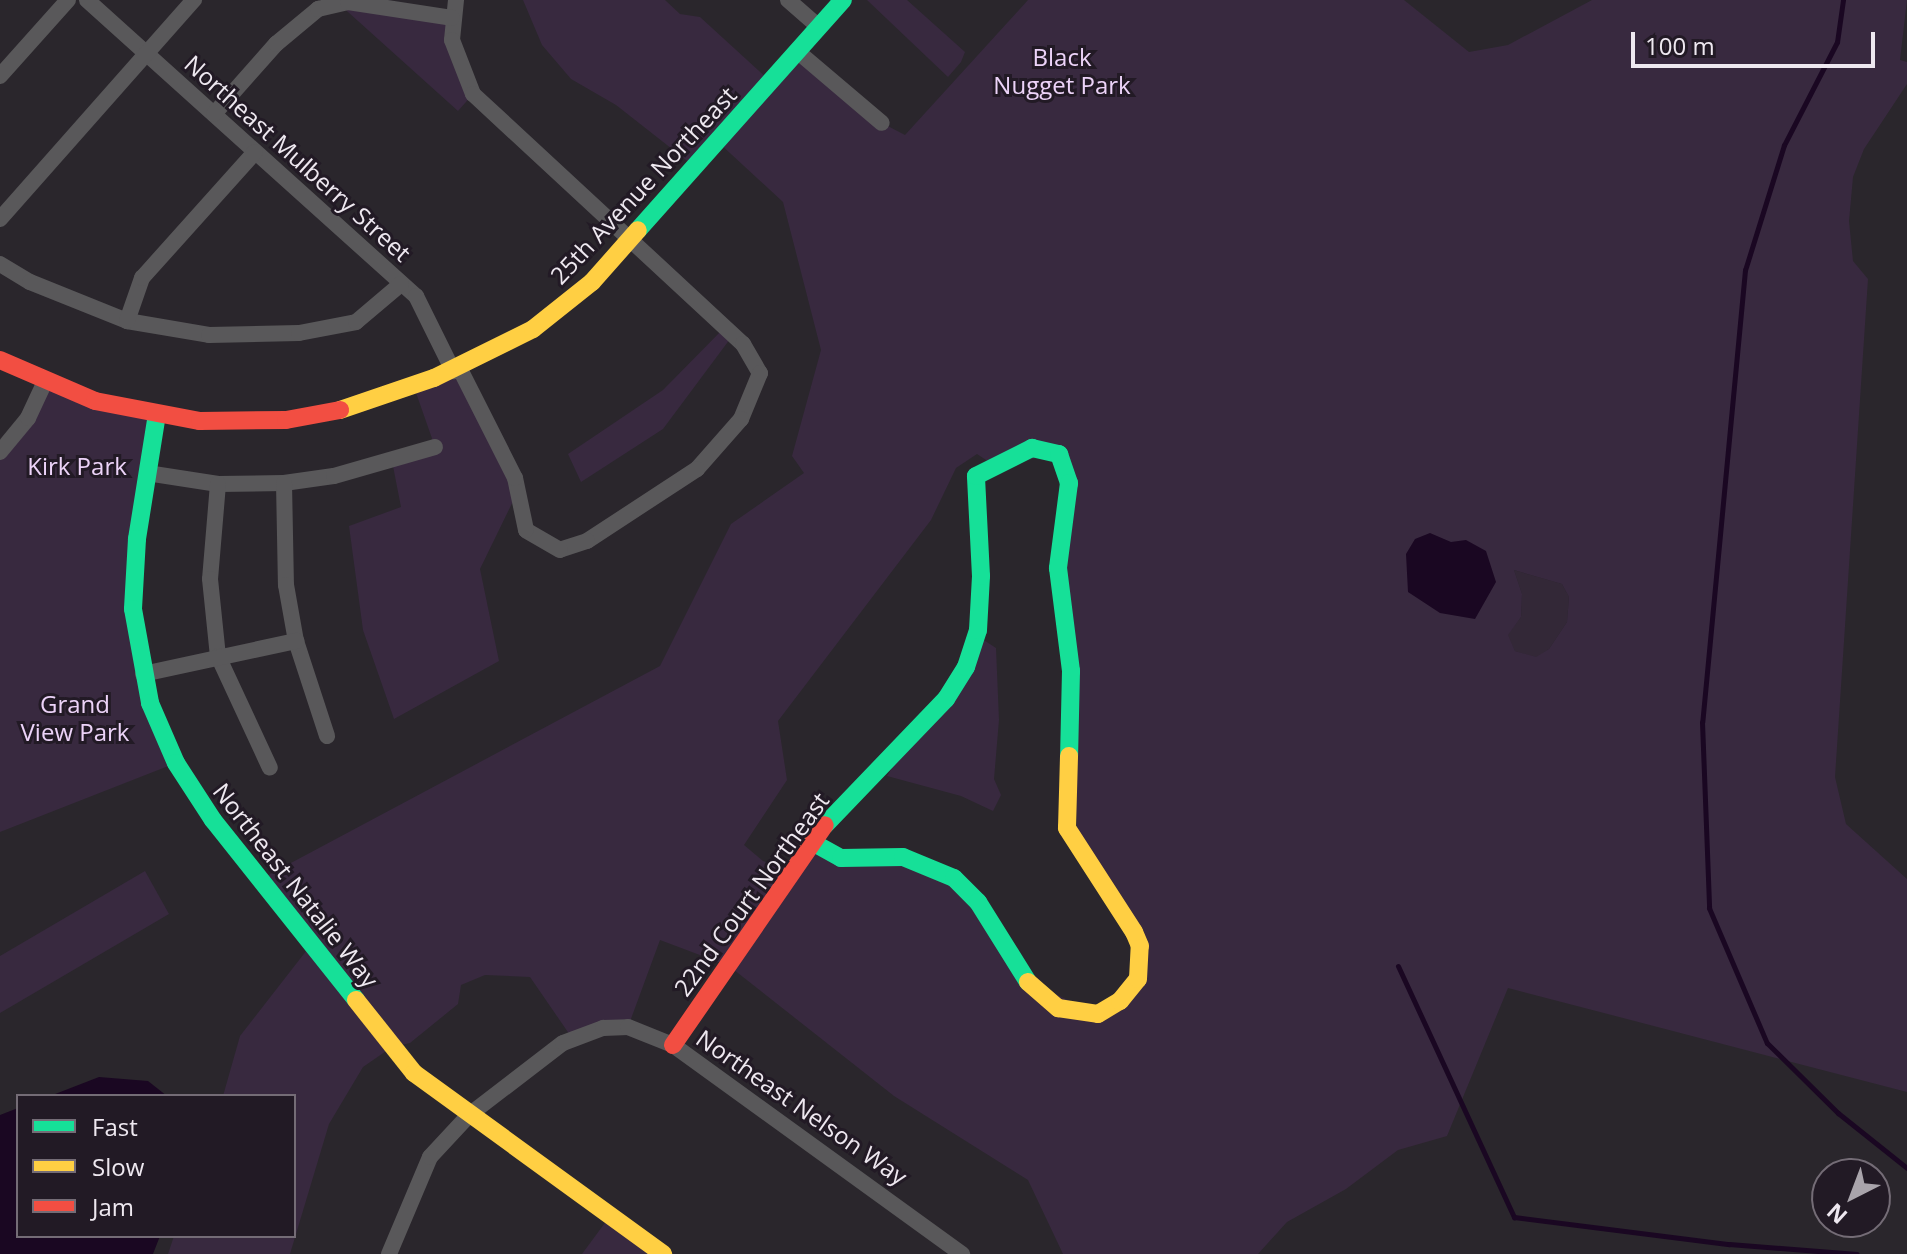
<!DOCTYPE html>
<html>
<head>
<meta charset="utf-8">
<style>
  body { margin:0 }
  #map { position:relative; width:1907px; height:1254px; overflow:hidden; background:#2a262c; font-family:"Open Sans",sans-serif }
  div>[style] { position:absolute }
  .built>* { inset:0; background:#332837 }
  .green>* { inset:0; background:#38293f }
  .water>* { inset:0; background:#1a0722 }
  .stream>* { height:5px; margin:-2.5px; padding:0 2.5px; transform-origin:2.5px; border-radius:2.5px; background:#1a0722 }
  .street>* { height:16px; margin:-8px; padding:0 8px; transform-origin:8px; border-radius:8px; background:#59585a }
  .fast>* { height:18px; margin:-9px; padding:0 9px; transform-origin:9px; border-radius:9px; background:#16e098 }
  .slow>* { height:18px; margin:-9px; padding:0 9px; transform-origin:9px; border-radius:9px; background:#ffcf43 }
  .jam>* { height:18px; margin:-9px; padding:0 9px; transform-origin:9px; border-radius:9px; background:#f24e42 }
  span { translate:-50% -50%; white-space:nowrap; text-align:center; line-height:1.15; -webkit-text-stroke:6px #221a25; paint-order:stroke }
  .park-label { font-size:24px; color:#ecd3f8 }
  .street-label { font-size:24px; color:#eee8f0 }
  .legend { position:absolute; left:16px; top:1094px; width:280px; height:144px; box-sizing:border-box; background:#221a25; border:2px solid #746c76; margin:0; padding:10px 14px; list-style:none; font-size:24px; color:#eee8f0 }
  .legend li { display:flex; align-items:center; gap:16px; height:40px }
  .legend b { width:40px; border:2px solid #746c76 }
  .north { position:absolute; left:1811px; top:1158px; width:80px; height:80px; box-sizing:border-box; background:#221a25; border:2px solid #746c76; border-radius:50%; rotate:222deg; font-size:22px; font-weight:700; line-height:32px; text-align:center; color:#eee8f0 }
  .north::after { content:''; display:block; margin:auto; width:28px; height:36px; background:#a9a4ab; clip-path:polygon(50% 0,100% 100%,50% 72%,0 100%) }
  .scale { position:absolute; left:1631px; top:32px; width:244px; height:36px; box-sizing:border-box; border:4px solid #eee8f0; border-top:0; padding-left:10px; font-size:24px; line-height:28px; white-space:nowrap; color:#eee8f0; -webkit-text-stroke:6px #221a25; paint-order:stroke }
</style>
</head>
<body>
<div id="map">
  <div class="built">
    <div style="clip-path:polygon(1514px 570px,1562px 584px,1569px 597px,1567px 622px,1549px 649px,1536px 658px,1515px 651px,1507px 635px,1521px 617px,1522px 594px)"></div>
  </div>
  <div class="green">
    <div style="clip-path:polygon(evenodd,523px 0,665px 0,680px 14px,700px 17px,770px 81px,797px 51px,882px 123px,905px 135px,1028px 0,1404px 0,1469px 52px,1508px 45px,1592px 0,1907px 0,1900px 60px,1907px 62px,1907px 84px,1864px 149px,1853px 177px,1849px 221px,1853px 261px,1868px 279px,1835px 777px,1846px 824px,1907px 879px,1907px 1092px,1508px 988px,1447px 1136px,1398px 1150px,1346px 1189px,1287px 1222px,1258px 1254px,1063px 1254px,1028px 1180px,894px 1096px,729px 966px,660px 940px,628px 1027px,572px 1038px,530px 977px,485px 975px,461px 985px,458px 1004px,410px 1043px,392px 1047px,363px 1067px,329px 1124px,290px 1254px,168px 1254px,174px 1236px,294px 1236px,294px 1096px,223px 1096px,240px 1036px,310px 946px,259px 880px,660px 666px,731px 524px,804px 473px,792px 456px,821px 350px,783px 202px,718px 142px,695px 167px,616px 105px,571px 79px,542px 45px,523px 0,977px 454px,995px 466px,1059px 454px,1078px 851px,1141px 962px,1098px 1014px,1025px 980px,945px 873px,812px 842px,794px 871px,763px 861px,744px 845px,787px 780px,778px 721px,931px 520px,956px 468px,977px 454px,523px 0,1514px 570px,1562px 584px,1569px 597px,1567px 622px,1549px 649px,1536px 657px,1515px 651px,1508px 635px,1521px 617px,1522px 594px,1514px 570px)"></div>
    <div style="clip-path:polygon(867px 0,907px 0,965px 52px,961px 62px,948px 77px)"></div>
    <div style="clip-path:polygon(338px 3px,452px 18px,473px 94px,458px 111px)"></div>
    <div style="clip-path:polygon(725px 327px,733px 335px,663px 429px,581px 482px,568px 454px,663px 390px)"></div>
    <div style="clip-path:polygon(459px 367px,517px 493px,480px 569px,499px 661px,394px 719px,363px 630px,349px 526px,401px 507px,392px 461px,435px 447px,414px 387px)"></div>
    <div style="clip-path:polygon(45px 382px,157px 414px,133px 609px,176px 763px,0 832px,0 452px)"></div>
    <div style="clip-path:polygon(976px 635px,996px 648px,999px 720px,994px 779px,1001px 795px,993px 811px,961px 796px,887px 776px)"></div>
    <div style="clip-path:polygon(145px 871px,169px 914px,0 1013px,0 956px)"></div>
    <div style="clip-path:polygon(610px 1216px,663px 1254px,582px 1254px)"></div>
  </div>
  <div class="water">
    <div style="clip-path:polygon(1430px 533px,1451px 542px,1466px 540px,1486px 551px,1496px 582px,1475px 619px,1440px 613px,1408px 592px,1406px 554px,1415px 539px)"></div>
    <div style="clip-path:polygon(99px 1077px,148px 1081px,167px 1096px,50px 1096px)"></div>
    <div style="clip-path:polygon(18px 1108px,18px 1236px,160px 1236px,153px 1254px,0 1254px,0 1115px)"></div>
  </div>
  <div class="stream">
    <div style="left:1843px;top:0;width:42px;rotate:98.1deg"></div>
    <div style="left:1837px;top:42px;width:116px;rotate:117.2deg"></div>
    <div style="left:1784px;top:145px;width:131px;rotate:107.3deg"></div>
    <div style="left:1745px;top:270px;width:454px;rotate:95.4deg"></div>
    <div style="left:1702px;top:722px;width:186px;rotate:87.8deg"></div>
    <div style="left:1709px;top:908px;width:147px;rotate:66.8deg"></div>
    <div style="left:1767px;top:1043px;width:100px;rotate:44.6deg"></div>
    <div style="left:1838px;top:1113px;width:88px;rotate:38.6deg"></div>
    <div style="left:1398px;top:966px;width:277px;rotate:65.2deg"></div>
    <div style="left:1514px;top:1217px;width:217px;rotate:7.2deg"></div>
    <div style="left:1729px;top:1244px;width:128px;rotate:4.5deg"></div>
  </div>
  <div class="street">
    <div style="left:87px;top:0;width:443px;rotate:42deg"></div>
    <div style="left:416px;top:296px;width:84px;rotate:63.7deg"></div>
    <div style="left:456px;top:0;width:40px;rotate:95.7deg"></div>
    <div style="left:452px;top:40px;width:58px;rotate:68.7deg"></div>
    <div style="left:473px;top:94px;width:368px;rotate:42.8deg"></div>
    <div style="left:743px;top:344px;width:34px;rotate:60deg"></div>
    <div style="left:760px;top:373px;width:50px;rotate:112.4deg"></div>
    <div style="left:741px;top:419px;width:67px;rotate:131.3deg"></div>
    <div style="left:697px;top:469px;width:131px;rotate:146.8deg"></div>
    <div style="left:587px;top:541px;width:28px;rotate:162deg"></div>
    <div style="left:560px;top:550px;width:39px;rotate:-150deg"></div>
    <div style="left:526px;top:530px;width:53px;rotate:-101.9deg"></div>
    <div style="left:515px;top:478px;width:124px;rotate:-116.8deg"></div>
    <div style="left:788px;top:0;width:41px;rotate:41.1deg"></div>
    <div style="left:797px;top:51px;width:111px;rotate:40.3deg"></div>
    <div style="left:0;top:76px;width:102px;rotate:-48.2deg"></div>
    <div style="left:214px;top:114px;width:94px;rotate:-48.5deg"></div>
    <div style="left:276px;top:44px;width:55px;rotate:-39.8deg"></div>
    <div style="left:318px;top:9px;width:31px;rotate:-13deg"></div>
    <div style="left:348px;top:2px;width:105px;rotate:8.7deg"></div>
    <div style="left:0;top:219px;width:293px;rotate:-48.5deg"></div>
    <div style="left:0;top:264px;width:35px;rotate:31deg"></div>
    <div style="left:30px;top:282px;width:105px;rotate:21.9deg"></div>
    <div style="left:127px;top:321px;width:83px;rotate:9.7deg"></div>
    <div style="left:209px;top:335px;width:90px;rotate:-1.3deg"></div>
    <div style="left:299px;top:333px;width:58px;rotate:-10.9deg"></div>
    <div style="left:356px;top:322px;width:59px;rotate:-40.2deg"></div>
    <div style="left:127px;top:321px;width:46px;rotate:-70.8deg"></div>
    <div style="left:142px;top:278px;width:169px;rotate:-48.1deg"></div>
    <div style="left:0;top:452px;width:44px;rotate:-50.5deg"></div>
    <div style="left:28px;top:418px;width:40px;rotate:-65deg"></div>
    <div style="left:147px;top:473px;width:72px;rotate:8.8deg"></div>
    <div style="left:218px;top:484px;width:66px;rotate:-0.9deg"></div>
    <div style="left:284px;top:483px;width:50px;rotate:-8deg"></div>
    <div style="left:334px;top:476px;width:105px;rotate:-16deg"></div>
    <div style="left:284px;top:483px;width:102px;rotate:88.9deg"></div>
    <div style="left:286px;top:585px;width:57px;rotate:79.9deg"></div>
    <div style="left:296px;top:641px;width:100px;rotate:71.9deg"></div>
    <div style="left:218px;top:484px;width:95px;rotate:94.8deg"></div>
    <div style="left:210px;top:579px;width:77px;rotate:84.1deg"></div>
    <div style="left:218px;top:656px;width:123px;rotate:65.1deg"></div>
    <div style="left:143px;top:674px;width:157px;rotate:-12.2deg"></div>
    <div style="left:389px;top:1254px;width:105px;rotate:-67.1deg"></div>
    <div style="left:430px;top:1157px;width:57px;rotate:-47.1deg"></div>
    <div style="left:469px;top:1115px;width:118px;rotate:-37.5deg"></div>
    <div style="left:563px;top:1043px;width:43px;rotate:-20.6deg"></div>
    <div style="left:603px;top:1028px;width:25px;rotate:-2deg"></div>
    <div style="left:628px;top:1027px;width:48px;rotate:21.8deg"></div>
    <div style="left:673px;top:1045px;width:357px;rotate:35.9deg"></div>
  </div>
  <div class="fast">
    <div style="left:638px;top:230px;width:308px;rotate:-48.3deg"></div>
    <div style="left:157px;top:414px;width:127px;rotate:99.1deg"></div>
    <div style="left:137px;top:539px;width:70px;rotate:93.3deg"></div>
    <div style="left:133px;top:609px;width:96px;rotate:79.7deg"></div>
    <div style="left:150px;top:703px;width:65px;rotate:66.6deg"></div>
    <div style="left:176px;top:763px;width:68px;rotate:57deg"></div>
    <div style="left:213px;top:820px;width:230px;rotate:51.5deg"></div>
    <div style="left:825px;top:825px;width:175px;rotate:-46.2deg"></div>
    <div style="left:946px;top:699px;width:38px;rotate:-58deg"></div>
    <div style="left:966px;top:667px;width:39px;rotate:-72deg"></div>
    <div style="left:978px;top:630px;width:54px;rotate:-86.8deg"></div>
    <div style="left:981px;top:576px;width:100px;rotate:-92.9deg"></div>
    <div style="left:976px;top:476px;width:63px;rotate:-26.6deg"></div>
    <div style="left:1032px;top:448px;width:28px;rotate:13deg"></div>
    <div style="left:1059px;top:454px;width:31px;rotate:71deg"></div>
    <div style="left:1069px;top:483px;width:86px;rotate:97.4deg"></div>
    <div style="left:1058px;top:568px;width:104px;rotate:82.8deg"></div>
    <div style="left:1071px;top:671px;width:85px;rotate:91.3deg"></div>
    <div style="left:812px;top:842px;width:33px;rotate:29deg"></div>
    <div style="left:841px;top:858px;width:62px;rotate:-0.9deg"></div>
    <div style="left:903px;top:857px;width:55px;rotate:22.4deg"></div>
    <div style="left:954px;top:878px;width:34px;rotate:45deg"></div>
    <div style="left:978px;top:902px;width:94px;rotate:58deg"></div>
  </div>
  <div class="slow">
    <div style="left:340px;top:410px;width:99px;rotate:-18.8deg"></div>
    <div style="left:434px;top:378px;width:110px;rotate:-26.3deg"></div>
    <div style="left:533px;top:329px;width:75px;rotate:-38.5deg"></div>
    <div style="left:592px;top:282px;width:69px;rotate:-48.5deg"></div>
    <div style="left:1028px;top:982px;width:40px;rotate:41deg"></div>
    <div style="left:1058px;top:1008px;width:40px;rotate:8.5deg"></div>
    <div style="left:1098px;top:1014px;width:26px;rotate:-31deg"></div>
    <div style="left:1120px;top:1001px;width:28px;rotate:-51deg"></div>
    <div style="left:1138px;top:979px;width:33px;rotate:-87deg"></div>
    <div style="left:1140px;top:946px;width:15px;rotate:-113deg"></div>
    <div style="left:1134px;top:932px;width:124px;rotate:-122.8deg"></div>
    <div style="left:1067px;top:828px;width:72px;rotate:-88.4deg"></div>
    <div style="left:356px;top:1000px;width:93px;rotate:51.5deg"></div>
    <div style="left:414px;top:1073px;width:308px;rotate:36deg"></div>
  </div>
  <div class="jam">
    <div style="left:0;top:360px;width:103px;rotate:23.3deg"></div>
    <div style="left:95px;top:401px;width:107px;rotate:10.8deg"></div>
    <div style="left:200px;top:421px;width:86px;rotate:-0.7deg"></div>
    <div style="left:286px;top:420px;width:55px;rotate:-10.5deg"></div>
    <div style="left:673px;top:1045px;width:267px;rotate:-55.4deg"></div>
  </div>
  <div class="park-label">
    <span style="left:1062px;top:71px">Black<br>Nugget Park</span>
    <span style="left:77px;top:466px">Kirk Park</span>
    <span style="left:75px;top:718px">Grand<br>View Park</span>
  </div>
  <div class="street-label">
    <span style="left:298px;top:158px;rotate:42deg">Northeast Mulberry Street</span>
    <span style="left:643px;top:185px;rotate:-47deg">25th Avenue Northeast</span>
    <span style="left:296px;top:885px;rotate:52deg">Northeast Natalie Way</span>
    <span style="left:751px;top:894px;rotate:-54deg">22nd Court Northeast</span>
    <span style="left:802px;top:1107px;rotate:35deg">Northeast Nelson Way</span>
  </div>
  <ul class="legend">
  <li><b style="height:10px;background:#16e098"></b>Fast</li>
  <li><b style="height:10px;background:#ffcf43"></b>Slow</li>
  <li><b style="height:10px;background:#f24e42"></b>Jam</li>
  </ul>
  <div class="north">N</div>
  <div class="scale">100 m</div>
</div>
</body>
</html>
